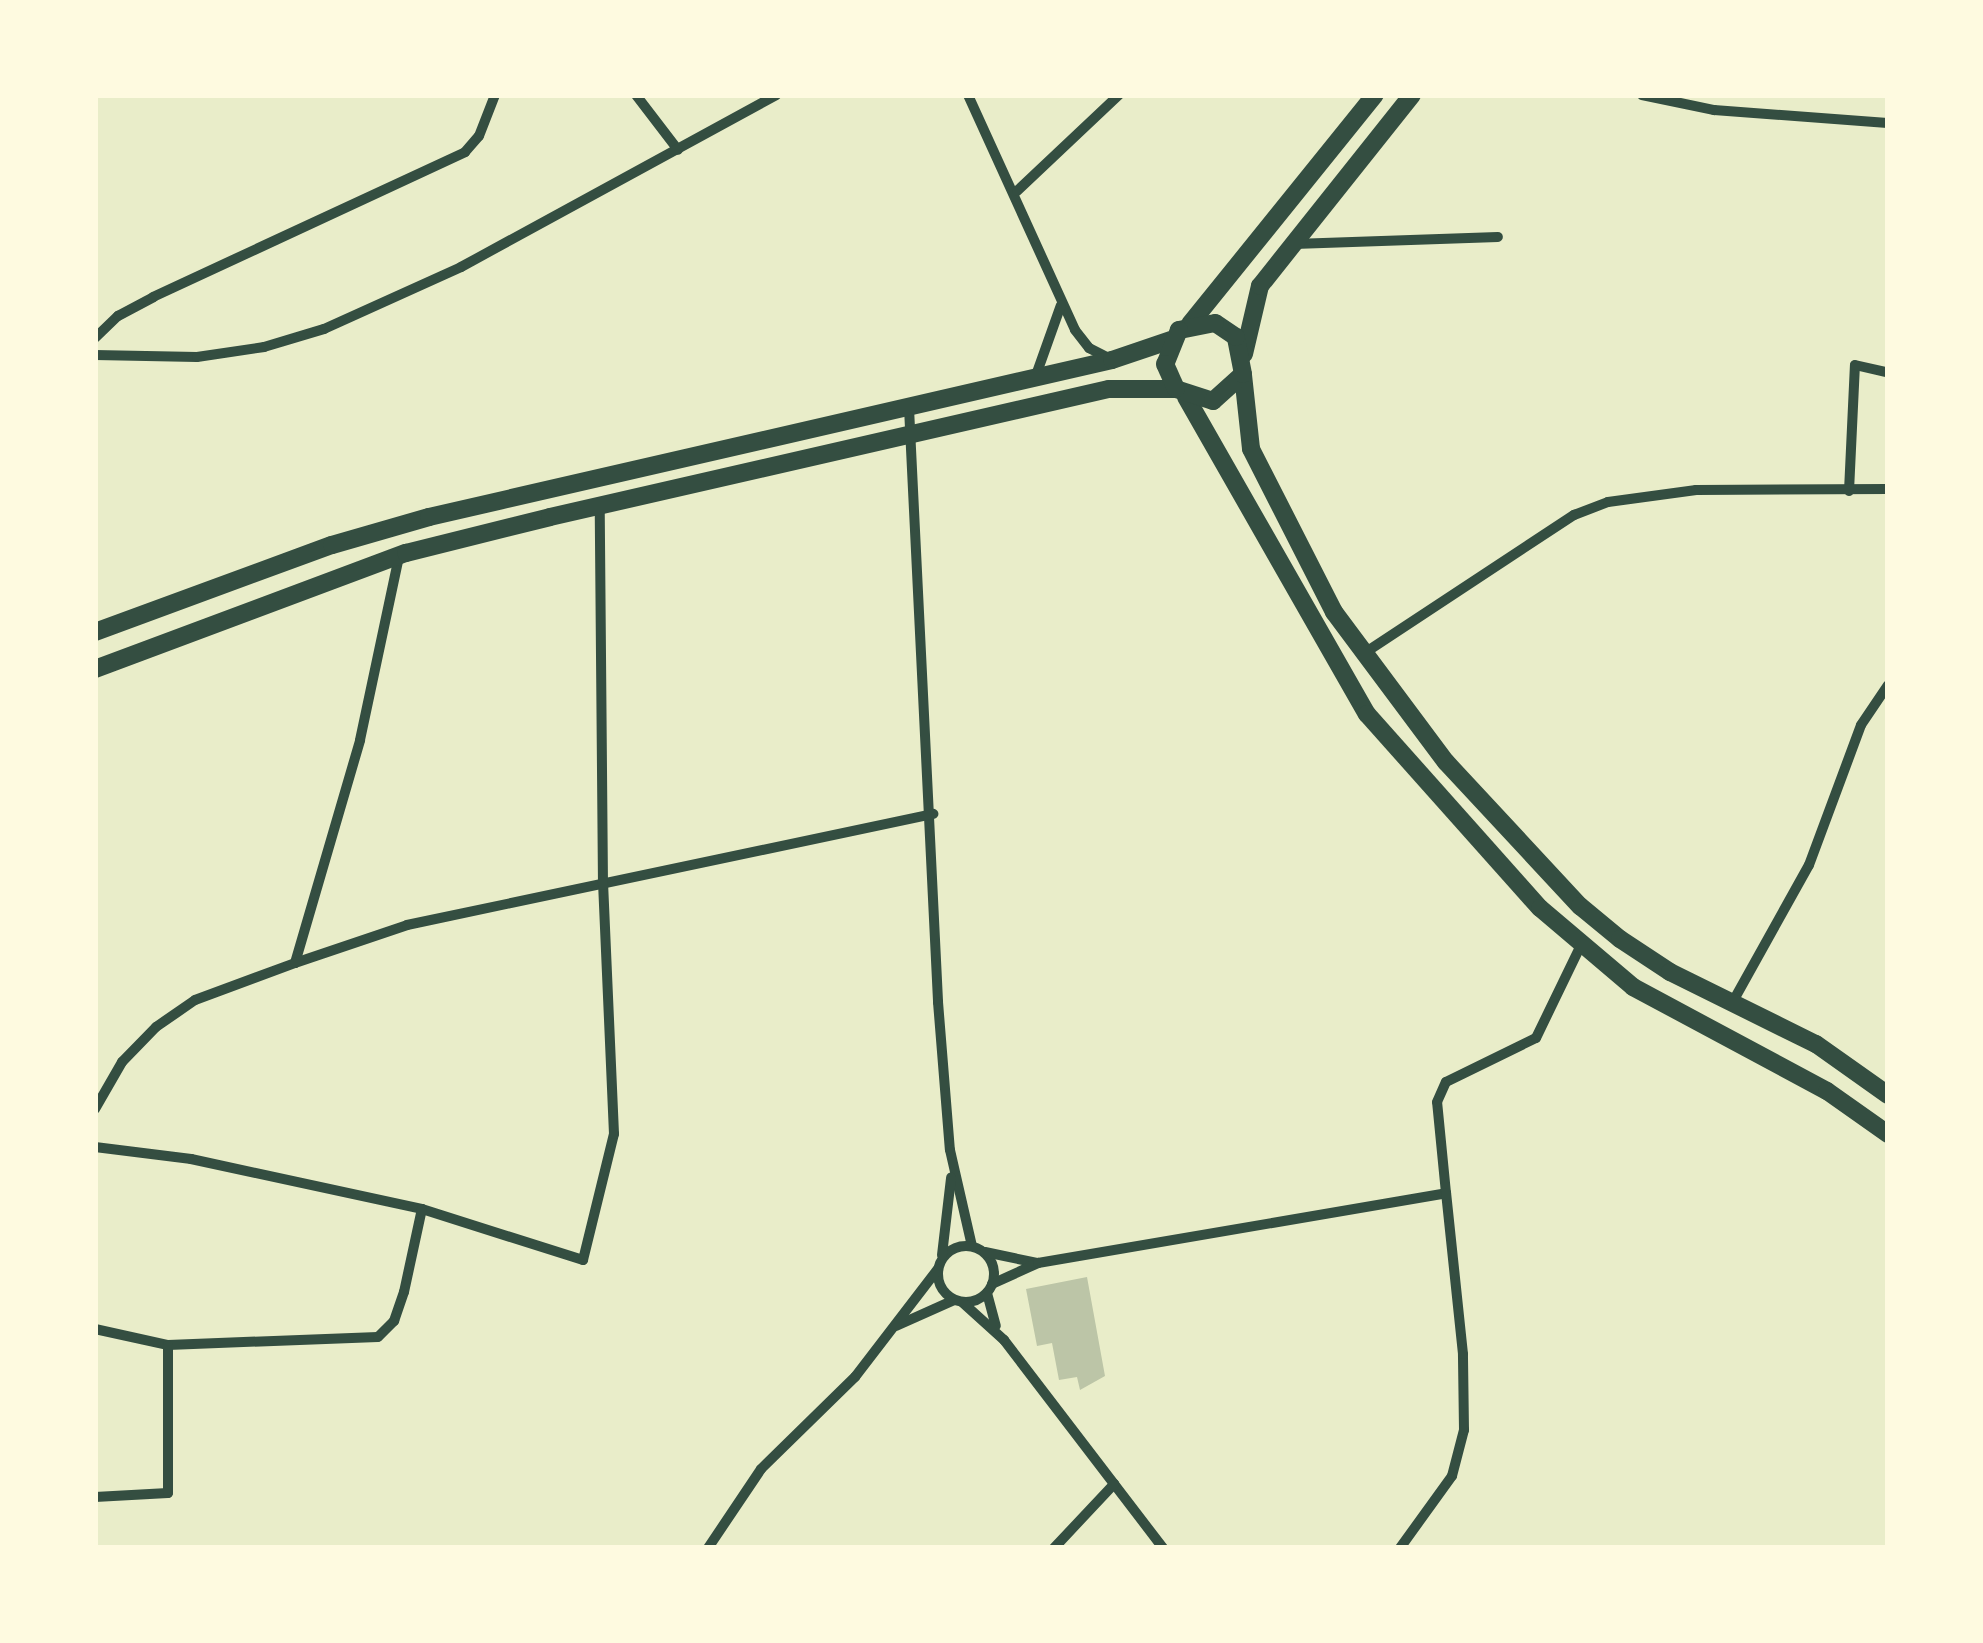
<!DOCTYPE html>
<html>
<head>
<meta charset="utf-8">
<style>
  body { margin:0 }
  #map { position:relative; width:1983px; height:1643px; overflow:hidden; background:#e9edc9; font-family:Commissioner,sans-serif }
  div>[style] { position:absolute }
  .building>* { inset:0; background:#bcc5a7 }
  .minor>* { height:10px; margin:-5px; padding:0 5px; transform-origin:5px; border-radius:5px; background:#344e41 }
  .minor>.ring { margin:-5px; padding:0; box-sizing:content-box; background:none; border:10px solid #344e41; border-radius:50% }
  .secondary>* { height:18px; margin:-9px; padding:0 9px; transform-origin:9px; border-radius:9px; background:#344e41 }
  span { translate:-50% -50%; white-space:nowrap; text-align:center; line-height:1.15; -webkit-text-stroke:8px #fefae0; paint-order:stroke }
  .frame { position:absolute; inset:0; border:98px solid #fefae0; pointer-events:none }
</style>
</head>
<body>
<div id="map">
  <div class="building">
    <div style="clip-path:polygon(1087px 1277px,1105px 1376px,1080px 1390px,1077px 1377px,1059px 1380px,1052px 1343px,1037px 1346px,1026px 1289px)"></div>
  </div>
  <div class="minor">
    <div style="left:636px;top:95px;width:69px;rotate:52.6deg"></div>
    <div style="left:968px;top:95px;width:258px;rotate:65.5deg"></div>
    <div style="left:1075px;top:330px;width:23px;rotate:52deg"></div>
    <div style="left:1089px;top:348px;width:22px;rotate:27deg"></div>
    <div style="left:1642px;top:95px;width:74px;rotate:11.8deg"></div>
    <div style="left:1714px;top:110px;width:174px;rotate:4.3deg"></div>
    <div style="left:1017px;top:191px;width:140px;rotate:-43.3deg"></div>
    <div style="left:1294px;top:244px;width:204px;rotate:-2deg"></div>
    <div style="left:95px;top:338px;width:32px;rotate:-44deg"></div>
    <div style="left:118px;top:316px;width:40px;rotate:-28deg"></div>
    <div style="left:153px;top:297px;width:344px;rotate:-24.9deg"></div>
    <div style="left:465px;top:152px;width:21px;rotate:-49deg"></div>
    <div style="left:479px;top:136px;width:44px;rotate:-68.7deg"></div>
    <div style="left:95px;top:355px;width:102px;rotate:1.1deg"></div>
    <div style="left:197px;top:357px;width:68px;rotate:-8.5deg"></div>
    <div style="left:264px;top:347px;width:63px;rotate:-16.7deg"></div>
    <div style="left:324px;top:329px;width:150px;rotate:-24.3deg"></div>
    <div style="left:461px;top:267px;width:359px;rotate:-28.6deg"></div>
    <div style="left:1035px;top:378px;width:77px;rotate:-70.4deg"></div>
    <div style="left:909px;top:408px;width:595px;rotate:87.2deg"></div>
    <div style="left:938px;top:1002px;width:148px;rotate:85.4deg"></div>
    <div style="left:950px;top:1150px;width:98px;rotate:77.1deg"></div>
    <div style="left:1849px;top:491px;width:126px;rotate:-87.3deg"></div>
    <div style="left:1855px;top:365px;width:31px;rotate:13deg"></div>
    <div style="left:1363px;top:654px;width:253px;rotate:-33.4deg"></div>
    <div style="left:1574px;top:515px;width:36px;rotate:-21deg"></div>
    <div style="left:1608px;top:502px;width:89px;rotate:-7.8deg"></div>
    <div style="left:1696px;top:490px;width:192px;rotate:-0.3deg"></div>
    <div style="left:295px;top:963px;width:232px;rotate:-73.7deg"></div>
    <div style="left:360px;top:740px;width:188px;rotate:-78deg"></div>
    <div style="left:1731px;top:1005px;width:160px;rotate:-60.9deg"></div>
    <div style="left:1809px;top:865px;width:149px;rotate:-69.6deg"></div>
    <div style="left:1861px;top:725px;width:48px;rotate:-56deg"></div>
    <div style="left:95px;top:1109px;width:54px;rotate:-60.1deg"></div>
    <div style="left:122px;top:1062px;width:49px;rotate:-45.8deg"></div>
    <div style="left:156px;top:1027px;width:47px;rotate:-34.7deg"></div>
    <div style="left:195px;top:1000px;width:107px;rotate:-20.3deg"></div>
    <div style="left:295px;top:963px;width:118px;rotate:-18.7deg"></div>
    <div style="left:407px;top:925px;width:538px;rotate:-11.92deg"></div>
    <div style="left:95px;top:1147px;width:97px;rotate:7.1deg"></div>
    <div style="left:191px;top:1159px;width:236px;rotate:12.2deg"></div>
    <div style="left:422px;top:1209px;width:169px;rotate:17.6deg"></div>
    <div style="left:583px;top:1260px;width:130px;rotate:-76.2deg"></div>
    <div style="left:614px;top:1134px;width:249px;rotate:-92.5deg"></div>
    <div style="left:603px;top:885px;width:379px;rotate:-90.5deg"></div>
    <div class="ring" style="left:938px;top:1246px;width:46px;height:46px"></div>
    <div style="left:985px;top:1252px;width:53px;rotate:11.9deg"></div>
    <div style="left:942px;top:1255px;width:78px;rotate:-83.3deg"></div>
    <div style="left:992px;top:1284px;width:51px;rotate:-24.5deg"></div>
    <div style="left:1038px;top:1263px;width:414px;rotate:-9.7deg"></div>
    <div style="left:1446px;top:1193px;width:91px;rotate:-95.6deg"></div>
    <div style="left:1437px;top:1102px;width:22px;rotate:-66deg"></div>
    <div style="left:1446px;top:1082px;width:100px;rotate:-26.1deg"></div>
    <div style="left:1536px;top:1038px;width:101px;rotate:-64.2deg"></div>
    <div style="left:987px;top:1293px;width:34px;rotate:75deg"></div>
    <div style="left:962px;top:1302px;width:57px;rotate:42.1deg"></div>
    <div style="left:1004px;top:1340px;width:262px;rotate:52.6deg"></div>
    <div style="left:896px;top:1326px;width:64px;rotate:-24.1deg"></div>
    <div style="left:95px;top:1329px;width:75px;rotate:12.4deg"></div>
    <div style="left:168px;top:1345px;width:210px;rotate:-2.2deg"></div>
    <div style="left:378px;top:1337px;width:23px;rotate:-45deg"></div>
    <div style="left:394px;top:1321px;width:31px;rotate:-71deg"></div>
    <div style="left:404px;top:1292px;width:85px;rotate:-77.8deg"></div>
    <div style="left:95px;top:1497px;width:73px;rotate:-3.1deg"></div>
    <div style="left:168px;top:1493px;width:148px;rotate:-90deg"></div>
    <div style="left:708px;top:1548px;width:95px;rotate:-56.1deg"></div>
    <div style="left:761px;top:1469px;width:132px;rotate:-44.4deg"></div>
    <div style="left:855px;top:1377px;width:136px;rotate:-52.5deg"></div>
    <div style="left:1054px;top:1548px;width:88px;rotate:-46.8deg"></div>
    <div style="left:1400px;top:1548px;width:89px;rotate:-54.2deg"></div>
    <div style="left:1452px;top:1476px;width:48px;rotate:-75.4deg"></div>
    <div style="left:1464px;top:1430px;width:76px;rotate:-90.8deg"></div>
    <div style="left:1463px;top:1354px;width:162px;rotate:-96deg"></div>
  </div>
  <div class="secondary">
    <div style="left:1190px;top:324px;width:294px;rotate:-51.1deg"></div>
    <div style="left:1244px;top:354px;width:70px;rotate:-76.8deg"></div>
    <div style="left:1260px;top:286px;width:244px;rotate:-51.5deg"></div>
    <div style="left:1243px;top:375px;width:74px;rotate:83.8deg"></div>
    <div style="left:1251px;top:449px;width:183px;rotate:63deg"></div>
    <div style="left:1334px;top:612px;width:187px;rotate:53.3deg"></div>
    <div style="left:1446px;top:762px;width:197px;rotate:47.1deg"></div>
    <div style="left:1580px;top:906px;width:52px;rotate:39.5deg"></div>
    <div style="left:1620px;top:939px;width:60px;rotate:33.4deg"></div>
    <div style="left:1670px;top:972px;width:163px;rotate:26.3deg"></div>
    <div style="left:1816px;top:1044px;width:88px;rotate:35.3deg"></div>
    <div style="left:1186px;top:397px;width:365px;rotate:60.3deg"></div>
    <div style="left:1367px;top:714px;width:260px;rotate:48.3deg"></div>
    <div style="left:1540px;top:908px;width:122px;rotate:40.3deg"></div>
    <div style="left:1633px;top:987px;width:220px;rotate:28.2deg"></div>
    <div style="left:1827px;top:1091px;width:75px;rotate:35.2deg"></div>
    <div style="left:95px;top:632px;width:252px;rotate:-20.2deg"></div>
    <div style="left:332px;top:545px;width:101px;rotate:-16.1deg"></div>
    <div style="left:429px;top:517px;width:701px;rotate:-12.95deg"></div>
    <div style="left:1112px;top:360px;width:62px;rotate:-18.7deg"></div>
    <div style="left:95px;top:669px;width:332px;rotate:-20.5deg"></div>
    <div style="left:406px;top:553px;width:148px;rotate:-14deg"></div>
    <div style="left:550px;top:517px;width:573px;rotate:-12.9deg"></div>
    <div style="left:1109px;top:389px;width:67px"></div>
    <div style="left:1176px;top:389px;width:39px;rotate:18deg"></div>
    <div style="left:1213px;top:401px;width:40px;rotate:-42deg"></div>
    <div style="left:1243px;top:374px;width:38px;rotate:-101deg"></div>
    <div style="left:1236px;top:337px;width:25px;rotate:-146deg"></div>
    <div style="left:1215px;top:323px;width:37px;rotate:169deg"></div>
    <div style="left:1179px;top:330px;width:37px;rotate:112deg"></div>
    <div style="left:1165px;top:364px;width:27px;rotate:66deg"></div>
  </div>
  <div class="frame"></div>
</div>
</body>
</html>
